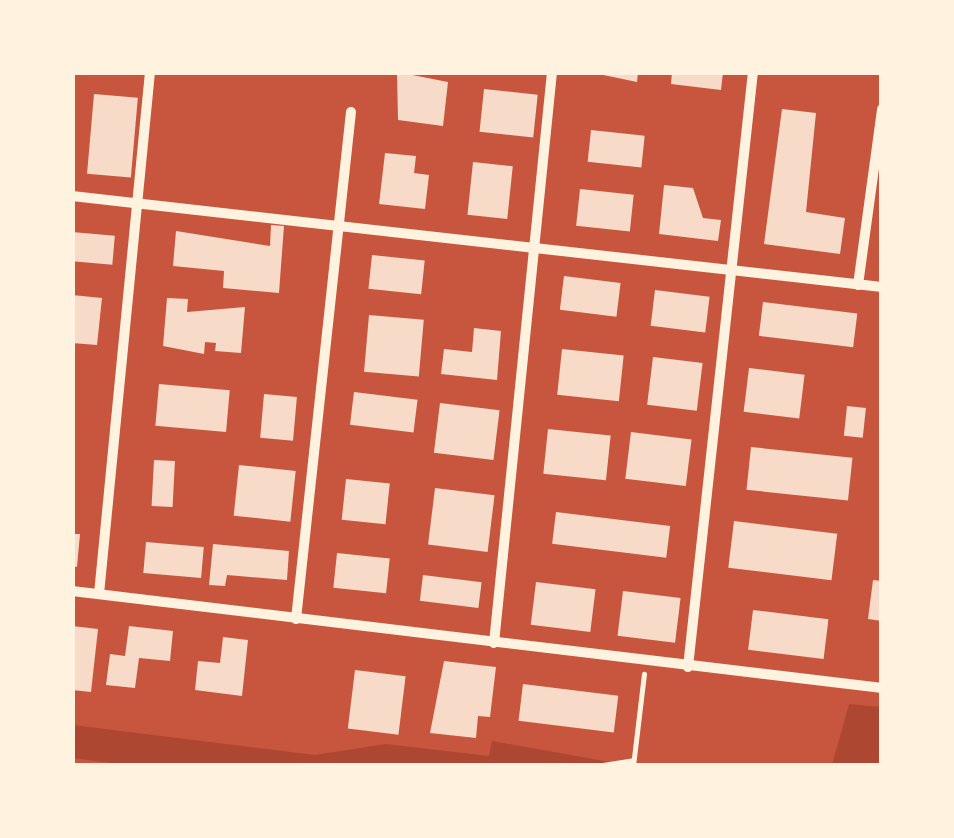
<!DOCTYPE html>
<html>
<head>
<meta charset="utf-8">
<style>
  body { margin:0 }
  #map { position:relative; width:954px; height:838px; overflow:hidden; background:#c8553d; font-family:Literata,serif }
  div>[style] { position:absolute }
  .green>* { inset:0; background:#ae4732 }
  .building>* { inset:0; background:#f7dbc8; transform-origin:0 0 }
  .path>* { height:5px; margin:-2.5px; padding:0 2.5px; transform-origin:2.5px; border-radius:2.5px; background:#fff3e0 }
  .minor>* { height:10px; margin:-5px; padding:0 5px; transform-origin:5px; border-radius:5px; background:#fff3e0 }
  span { translate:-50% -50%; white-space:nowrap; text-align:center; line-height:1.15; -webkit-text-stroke:8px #fff3e0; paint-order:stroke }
  .frame { position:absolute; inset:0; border:75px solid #fff3e0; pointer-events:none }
</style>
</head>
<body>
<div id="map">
  <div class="green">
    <div style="clip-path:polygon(849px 704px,881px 707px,881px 765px,832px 765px)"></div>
    <div style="clip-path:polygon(73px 725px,315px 755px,386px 744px,489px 756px,492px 741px,632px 766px,132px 766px,73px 758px)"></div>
  </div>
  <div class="building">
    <div style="clip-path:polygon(397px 72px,448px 82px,443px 126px,398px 120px)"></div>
    <div style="clip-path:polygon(589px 72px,638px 72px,637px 82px)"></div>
    <div style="clip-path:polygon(672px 72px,723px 72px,721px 90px,671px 84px)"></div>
    <div style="left:484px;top:89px;width:54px;height:43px;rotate:6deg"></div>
    <div style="left:94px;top:94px;width:44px;height:80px;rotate:5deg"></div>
    <div style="clip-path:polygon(782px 109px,816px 113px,806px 212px,845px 218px,840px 254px,764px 244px)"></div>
    <div style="left:591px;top:130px;width:54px;height:32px;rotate:6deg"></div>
    <div style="clip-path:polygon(385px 153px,416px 156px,414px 173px,429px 175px,425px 209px,379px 204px)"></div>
    <div style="left:473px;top:162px;width:40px;height:53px;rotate:6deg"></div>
    <div style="clip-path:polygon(664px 185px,693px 188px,703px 218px,721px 220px,718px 241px,659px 234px)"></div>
    <div style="left:580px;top:189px;width:54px;height:37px;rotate:6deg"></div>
    <div style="clip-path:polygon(271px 225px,284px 226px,279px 293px,223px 288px,224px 271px,173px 266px,176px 231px,270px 246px)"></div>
    <div style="left:72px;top:232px;width:43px;height:29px;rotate:5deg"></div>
    <div style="left:372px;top:255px;width:53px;height:34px;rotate:6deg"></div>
    <div style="left:564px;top:276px;width:57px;height:34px;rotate:7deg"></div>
    <div style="left:655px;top:290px;width:55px;height:36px;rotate:7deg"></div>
    <div style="clip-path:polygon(72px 295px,102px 298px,97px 345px,72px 343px)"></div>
    <div style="clip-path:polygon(167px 298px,188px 299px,187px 312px,245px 307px,241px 353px,215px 351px,216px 343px,205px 342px,204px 354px,163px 346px)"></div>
    <div style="left:763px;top:302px;width:95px;height:34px;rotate:7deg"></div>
    <div style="left:369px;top:315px;width:55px;height:57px;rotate:5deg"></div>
    <div style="clip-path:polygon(474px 328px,501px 331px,497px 380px,441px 374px,444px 349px,472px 352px)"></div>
    <div style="left:562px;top:349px;width:62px;height:46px;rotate:6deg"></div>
    <div style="left:653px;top:357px;width:50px;height:48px;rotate:7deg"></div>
    <div style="left:749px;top:368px;width:56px;height:44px;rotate:7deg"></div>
    <div style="left:159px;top:384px;width:71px;height:42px;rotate:5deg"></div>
    <div style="left:354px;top:392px;width:64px;height:33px;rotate:7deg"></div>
    <div style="left:264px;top:394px;width:33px;height:44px;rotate:5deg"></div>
    <div style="left:440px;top:403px;width:60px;height:50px;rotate:7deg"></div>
    <div style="left:847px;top:406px;width:19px;height:30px;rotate:6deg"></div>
    <div style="left:548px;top:429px;width:63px;height:45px;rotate:6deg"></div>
    <div style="left:631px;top:432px;width:61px;height:47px;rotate:7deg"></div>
    <div style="left:751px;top:447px;width:102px;height:43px;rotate:6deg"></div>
    <div style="left:154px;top:460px;width:21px;height:46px;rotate:3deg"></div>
    <div style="left:239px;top:465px;width:57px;height:51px;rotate:6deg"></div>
    <div style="left:346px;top:479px;width:44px;height:41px;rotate:6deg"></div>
    <div style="left:435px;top:488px;width:60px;height:57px;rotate:7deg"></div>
    <div style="left:556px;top:512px;width:115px;height:32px;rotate:7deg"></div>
    <div style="left:734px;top:521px;width:104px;height:47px;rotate:7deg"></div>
    <div style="clip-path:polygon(72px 534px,80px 534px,77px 567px,72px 566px)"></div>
    <div style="left:146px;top:542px;width:58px;height:31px;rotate:5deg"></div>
    <div style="clip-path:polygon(213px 544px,289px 551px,287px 580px,227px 575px,225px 586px,209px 585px)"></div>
    <div style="left:337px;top:553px;width:53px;height:35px;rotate:6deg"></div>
    <div style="left:423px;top:575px;width:59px;height:26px;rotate:7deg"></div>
    <div style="clip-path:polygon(873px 580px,882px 581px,882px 621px,868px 619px)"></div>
    <div style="left:536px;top:582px;width:60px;height:43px;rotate:7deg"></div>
    <div style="left:623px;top:591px;width:58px;height:45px;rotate:7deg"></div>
    <div style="left:753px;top:610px;width:76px;height:40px;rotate:7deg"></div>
    <div style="clip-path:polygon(72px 626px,98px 629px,91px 692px,72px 690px)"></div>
    <div style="clip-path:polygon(129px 626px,173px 631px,170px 661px,139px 658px,135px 688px,106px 685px,110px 654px,125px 656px)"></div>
    <div style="clip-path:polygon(223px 637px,248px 640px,242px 696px,195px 690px,198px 661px,220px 663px)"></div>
    <div style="clip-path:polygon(444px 661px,496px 667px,490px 717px,478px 716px,476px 738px,430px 733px)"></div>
    <div style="left:355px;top:670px;width:51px;height:59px;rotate:7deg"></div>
    <div style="left:523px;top:684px;width:96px;height:37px;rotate:7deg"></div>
  </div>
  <div class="path">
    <div style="left:242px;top:766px;width:37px"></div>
    <div style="left:596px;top:766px;width:36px;rotate:-9deg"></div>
    <div style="left:633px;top:766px;width:93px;rotate:-83.2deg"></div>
  </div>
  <div class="minor">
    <div style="left:72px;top:196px;width:815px;rotate:6.41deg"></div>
    <div style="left:858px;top:285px;width:178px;rotate:-82.2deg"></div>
    <div style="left:72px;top:591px;width:816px;rotate:6.83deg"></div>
    <div style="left:99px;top:594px;width:524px;rotate:-84.42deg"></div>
    <div style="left:296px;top:619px;width:510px;rotate:-83.81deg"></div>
    <div style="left:494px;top:643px;width:574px;rotate:-84.2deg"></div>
    <div style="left:688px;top:667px;width:599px;rotate:-83.77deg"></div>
  </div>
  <div class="frame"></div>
</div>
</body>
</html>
